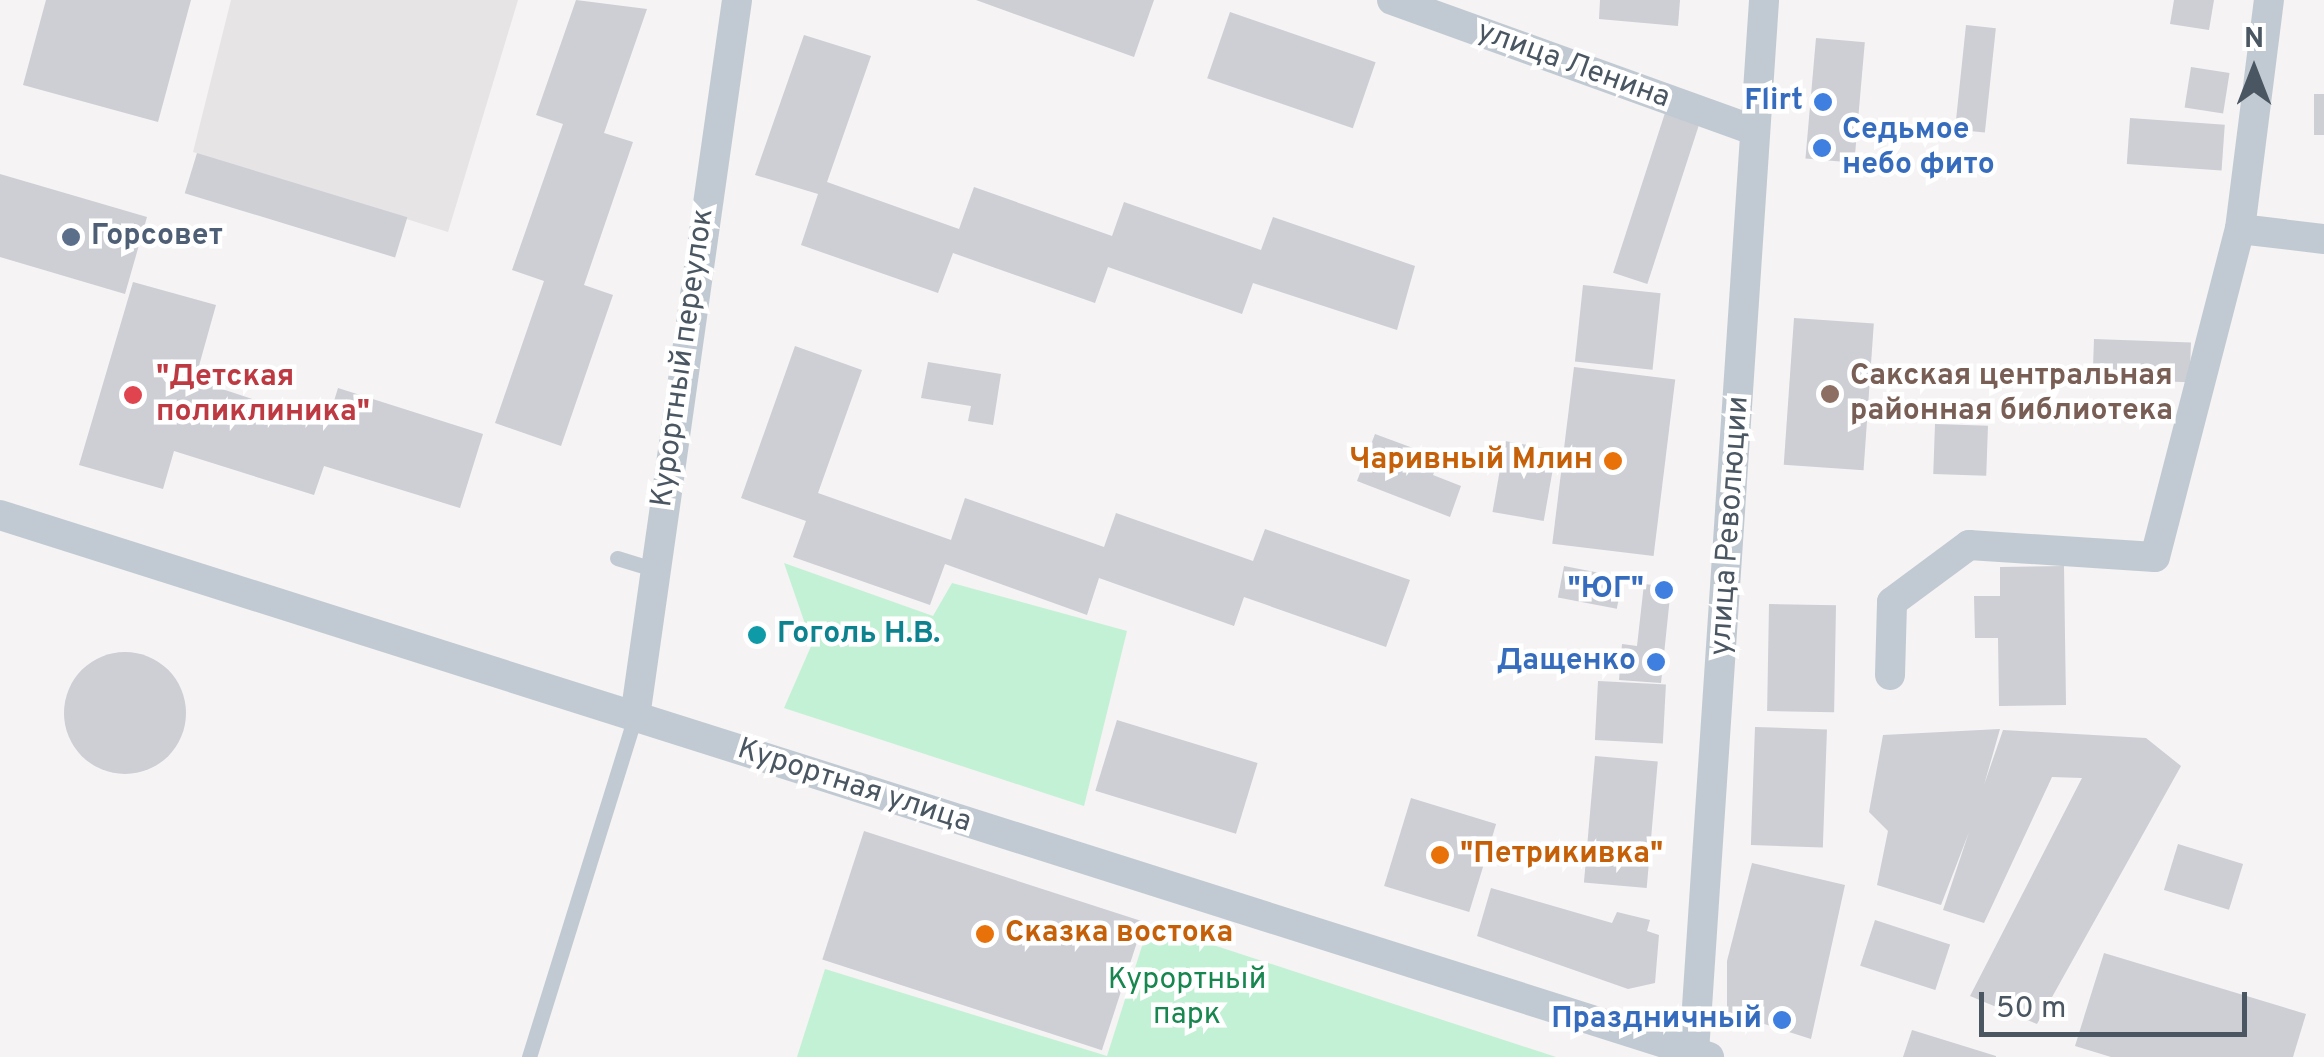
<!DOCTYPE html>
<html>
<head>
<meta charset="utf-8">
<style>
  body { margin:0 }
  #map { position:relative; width:2324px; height:1057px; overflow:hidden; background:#f5f3f3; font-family:Overpass,sans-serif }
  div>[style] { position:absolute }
  .education>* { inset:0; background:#e6e4e5 }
  .green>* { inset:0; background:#c3f1d5 }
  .building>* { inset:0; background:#cdcfd5; transform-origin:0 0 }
  .round { border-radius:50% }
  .lane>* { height:15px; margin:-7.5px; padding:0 7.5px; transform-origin:7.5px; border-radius:7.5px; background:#c1cad2 }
  .street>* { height:30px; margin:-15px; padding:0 15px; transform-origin:15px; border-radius:15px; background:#c1cad2 }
  .dots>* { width:28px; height:28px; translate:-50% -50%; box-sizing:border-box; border:5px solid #fff; border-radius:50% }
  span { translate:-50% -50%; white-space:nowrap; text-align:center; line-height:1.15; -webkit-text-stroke:9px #fff; paint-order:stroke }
  .street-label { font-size:30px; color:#4a5661 }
  .shop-label { font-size:30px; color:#366cbe; font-weight:700 }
  .right { translate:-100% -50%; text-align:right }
  .left { translate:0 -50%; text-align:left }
  .service-label { font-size:30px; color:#4e5e75; font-weight:700 }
  .education-label { font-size:30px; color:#785e54; font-weight:700 }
  .health-label { font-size:30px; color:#be3a42; font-weight:700 }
  .food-label { font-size:30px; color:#c56008; font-weight:700 }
  .culture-label { font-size:30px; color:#0d838f; font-weight:700 }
  .park-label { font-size:30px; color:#17864f }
  .north { position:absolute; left:2204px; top:20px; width:100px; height:100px; -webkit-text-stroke:8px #fff; paint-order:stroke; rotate:0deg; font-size:28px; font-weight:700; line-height:40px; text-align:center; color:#4a5661 }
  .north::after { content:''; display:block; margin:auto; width:35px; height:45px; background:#4a5661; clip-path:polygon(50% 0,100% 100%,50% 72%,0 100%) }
  .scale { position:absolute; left:1979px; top:992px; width:268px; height:45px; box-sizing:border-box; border:5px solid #4a5661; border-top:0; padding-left:12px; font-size:30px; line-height:35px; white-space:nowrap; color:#4a5661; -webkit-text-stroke:8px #fff; paint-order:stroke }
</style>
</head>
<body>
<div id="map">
  <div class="education">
    <div style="clip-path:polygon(231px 0,518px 0,448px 232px,193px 152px)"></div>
  </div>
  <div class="green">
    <div style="clip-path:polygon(784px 563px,933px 616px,952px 583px,1127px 631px,1084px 806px,784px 708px,812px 644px)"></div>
    <div style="clip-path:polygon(1149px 924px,1556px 1057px,797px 1057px,825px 969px,1107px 1056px)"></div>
  </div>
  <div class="building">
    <div style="clip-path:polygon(46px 0,191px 0,158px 122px,23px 85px)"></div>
    <div style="clip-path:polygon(576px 0,647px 9px,604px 133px,633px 142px,584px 285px,613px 295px,561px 446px,495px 423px,544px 281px,512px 270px,563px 124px,536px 115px)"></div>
    <div style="clip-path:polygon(976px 0,1154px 0,1134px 57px)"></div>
    <div style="clip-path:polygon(1600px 0,1680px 0,1678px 26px,1599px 19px)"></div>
    <div style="clip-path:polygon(2174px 0,2214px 0,2209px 30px,2170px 24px)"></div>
    <div style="left:1230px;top:12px;width:154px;height:70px;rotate:19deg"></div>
    <div style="left:1966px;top:25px;width:30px;height:105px;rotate:6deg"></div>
    <div style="clip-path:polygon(804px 35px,871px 56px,827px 182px,959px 229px,974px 187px,1112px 236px,1124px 202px,1261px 250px,1273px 217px,1415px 266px,1397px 330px,1253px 283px,1242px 314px,1108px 267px,1095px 303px,953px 253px,938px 293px,801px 245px,818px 194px,755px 175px)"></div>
    <div style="left:1816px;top:38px;width:49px;height:121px;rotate:5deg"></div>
    <div style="left:2191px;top:67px;width:39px;height:41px;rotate:9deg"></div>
    <div style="left:2314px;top:94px;width:10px;height:41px"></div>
    <div style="left:1665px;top:113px;width:36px;height:168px;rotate:18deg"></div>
    <div style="left:2130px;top:118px;width:95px;height:46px;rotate:4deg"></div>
    <div style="left:197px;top:153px;width:220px;height:42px;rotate:17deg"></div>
    <div style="clip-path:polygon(0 174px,147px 217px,125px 294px,0 257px)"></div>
    <div style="clip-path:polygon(133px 282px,216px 305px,195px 380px,327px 424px,338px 388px,483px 434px,460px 508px,324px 466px,314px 495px,174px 451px,163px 489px,79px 465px)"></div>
    <div style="left:1583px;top:285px;width:78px;height:77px;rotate:6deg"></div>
    <div style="left:1794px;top:318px;width:80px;height:147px;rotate:4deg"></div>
    <div style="left:2094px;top:339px;width:97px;height:40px;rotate:2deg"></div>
    <div style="clip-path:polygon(795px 346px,862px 370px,818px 493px,951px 540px,965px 498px,1104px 547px,1116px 513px,1253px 561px,1265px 529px,1410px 580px,1386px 647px,1244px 597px,1234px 626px,1099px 578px,1087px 615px,945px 564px,930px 605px,793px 557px,806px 521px,741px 498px)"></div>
    <div style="clip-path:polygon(928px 362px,1001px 374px,993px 425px,968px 421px,971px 406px,921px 398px)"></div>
    <div style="left:1574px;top:367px;width:102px;height:178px;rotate:7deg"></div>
    <div style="left:1935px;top:424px;width:53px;height:50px;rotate:2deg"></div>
    <div style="clip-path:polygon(1375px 434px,1440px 458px,1433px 475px,1461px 486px,1450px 517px,1357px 481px)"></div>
    <div style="left:1505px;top:441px;width:52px;height:72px;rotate:10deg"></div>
    <div style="left:1564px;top:566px;width:60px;height:32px;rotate:11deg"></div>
    <div style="clip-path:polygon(2064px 566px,2066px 705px,1999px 706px,1998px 638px,1975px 638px,1974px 596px,2000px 596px,2000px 567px)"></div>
    <div style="clip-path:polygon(1644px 584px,1671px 587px,1661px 683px,1619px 680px,1622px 644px,1637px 646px)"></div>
    <div style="left:1769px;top:604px;width:67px;height:107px;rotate:1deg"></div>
    <div class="round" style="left:64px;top:652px;width:122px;height:122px"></div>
    <div style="left:1598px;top:681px;width:68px;height:59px;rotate:3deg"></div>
    <div style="left:1117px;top:720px;width:147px;height:74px;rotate:17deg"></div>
    <div style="left:1755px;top:727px;width:72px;height:118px;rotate:2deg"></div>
    <div style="clip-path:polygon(2000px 729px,1984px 785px,2003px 730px,2146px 738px,2181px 766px,2037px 1024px,1970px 996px,2082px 778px,2052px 777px,1984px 923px,1943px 910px,1969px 832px,1941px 905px,1877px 885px,1888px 831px,1869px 812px,1883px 735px)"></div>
    <div style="left:1595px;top:756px;width:63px;height:127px;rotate:5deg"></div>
    <div style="left:1411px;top:798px;width:89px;height:92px;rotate:17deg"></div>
    <div style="left:864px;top:831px;width:294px;height:135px;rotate:18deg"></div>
    <div style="left:2178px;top:844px;width:68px;height:48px;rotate:17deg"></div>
    <div style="clip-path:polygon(1752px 863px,1845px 885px,1811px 1039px,1727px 1012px,1727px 961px)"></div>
    <div style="clip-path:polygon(1491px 888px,1612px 923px,1617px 912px,1650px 920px,1647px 931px,1659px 935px,1655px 983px,1628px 989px,1477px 936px)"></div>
    <div style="left:1875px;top:920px;width:79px;height:48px;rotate:18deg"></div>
    <div style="clip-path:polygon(2104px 953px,2306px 1014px,2293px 1057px,2111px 1057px,2075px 1046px)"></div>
    <div style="clip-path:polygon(1912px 1030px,1996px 1056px,1996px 1057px,1903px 1057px)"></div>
  </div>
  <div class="lane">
    <div style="left:617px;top:558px;width:38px;rotate:17deg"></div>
    <div style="left:529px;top:1057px;width:356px;rotate:-72.7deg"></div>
  </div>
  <div class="street">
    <div style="left:1392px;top:0;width:385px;rotate:19.8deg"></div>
    <div style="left:2240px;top:229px;width:85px;rotate:6.8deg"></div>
    <div style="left:0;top:515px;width:1793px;rotate:17.6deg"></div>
    <div style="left:1890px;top:675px;width:73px;rotate:-88.4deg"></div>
    <div style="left:1892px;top:602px;width:96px;rotate:-36.5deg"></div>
    <div style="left:1969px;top:545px;width:186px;rotate:3.7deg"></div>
    <div style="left:2155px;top:557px;width:339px;rotate:-75.5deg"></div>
    <div style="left:2240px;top:229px;width:231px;rotate:-82.8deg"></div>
    <div style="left:635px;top:717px;width:724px;rotate:-81.9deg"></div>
    <div style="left:1694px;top:1052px;width:1054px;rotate:-86.19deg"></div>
  </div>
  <div class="dots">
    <div style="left:1823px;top:102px;background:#3f7fe0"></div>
    <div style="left:1822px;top:148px;background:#3f7fe0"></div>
    <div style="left:71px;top:237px;background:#5c6f8a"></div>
    <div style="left:1830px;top:394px;background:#8d6e63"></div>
    <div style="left:133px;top:395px;background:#e0444e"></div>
    <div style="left:1613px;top:461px;background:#e8710a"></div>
    <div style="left:1664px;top:590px;background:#3f7fe0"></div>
    <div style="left:757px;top:635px;background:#0f9aa8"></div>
    <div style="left:1656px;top:662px;background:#3f7fe0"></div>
    <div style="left:1440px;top:855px;background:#e8710a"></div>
    <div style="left:985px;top:934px;background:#e8710a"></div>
    <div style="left:1782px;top:1020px;background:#3f7fe0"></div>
  </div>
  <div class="street-label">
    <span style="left:1573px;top:66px;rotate:20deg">улица Ленина</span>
    <span style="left:684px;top:358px;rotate:-82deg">Курортный переулок</span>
    <span style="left:1731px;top:526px;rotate:-86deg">улица Революции</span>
    <span style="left:854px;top:787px;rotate:18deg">Курортная улица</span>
  </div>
  <div class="shop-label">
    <span class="right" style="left:1803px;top:102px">Flirt</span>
    <span class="left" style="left:1842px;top:148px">Седьмое<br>небо фито</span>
    <span class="right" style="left:1644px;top:590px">"ЮГ"</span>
    <span class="right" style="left:1636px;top:662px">Дащенко</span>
    <span class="right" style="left:1762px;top:1020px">Праздничный</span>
  </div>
  <div class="service-label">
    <span class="left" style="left:91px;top:237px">Горсовет</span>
  </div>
  <div class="education-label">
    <span class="left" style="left:1850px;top:394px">Сакская центральная<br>районная библиотека</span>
  </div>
  <div class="health-label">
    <span class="left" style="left:156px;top:395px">"Детская<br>поликлиника"</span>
  </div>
  <div class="food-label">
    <span class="right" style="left:1593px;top:461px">Чаривный Млин</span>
    <span class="left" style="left:1460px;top:855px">"Петрикивка"</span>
    <span class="left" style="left:1005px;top:934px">Сказка востока</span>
  </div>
  <div class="culture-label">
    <span class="left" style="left:777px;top:635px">Гоголь Н.В.</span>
  </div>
  <div class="park-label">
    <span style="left:1187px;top:998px">Курортный<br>парк</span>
  </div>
  <div class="north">N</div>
  <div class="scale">50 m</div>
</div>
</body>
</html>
